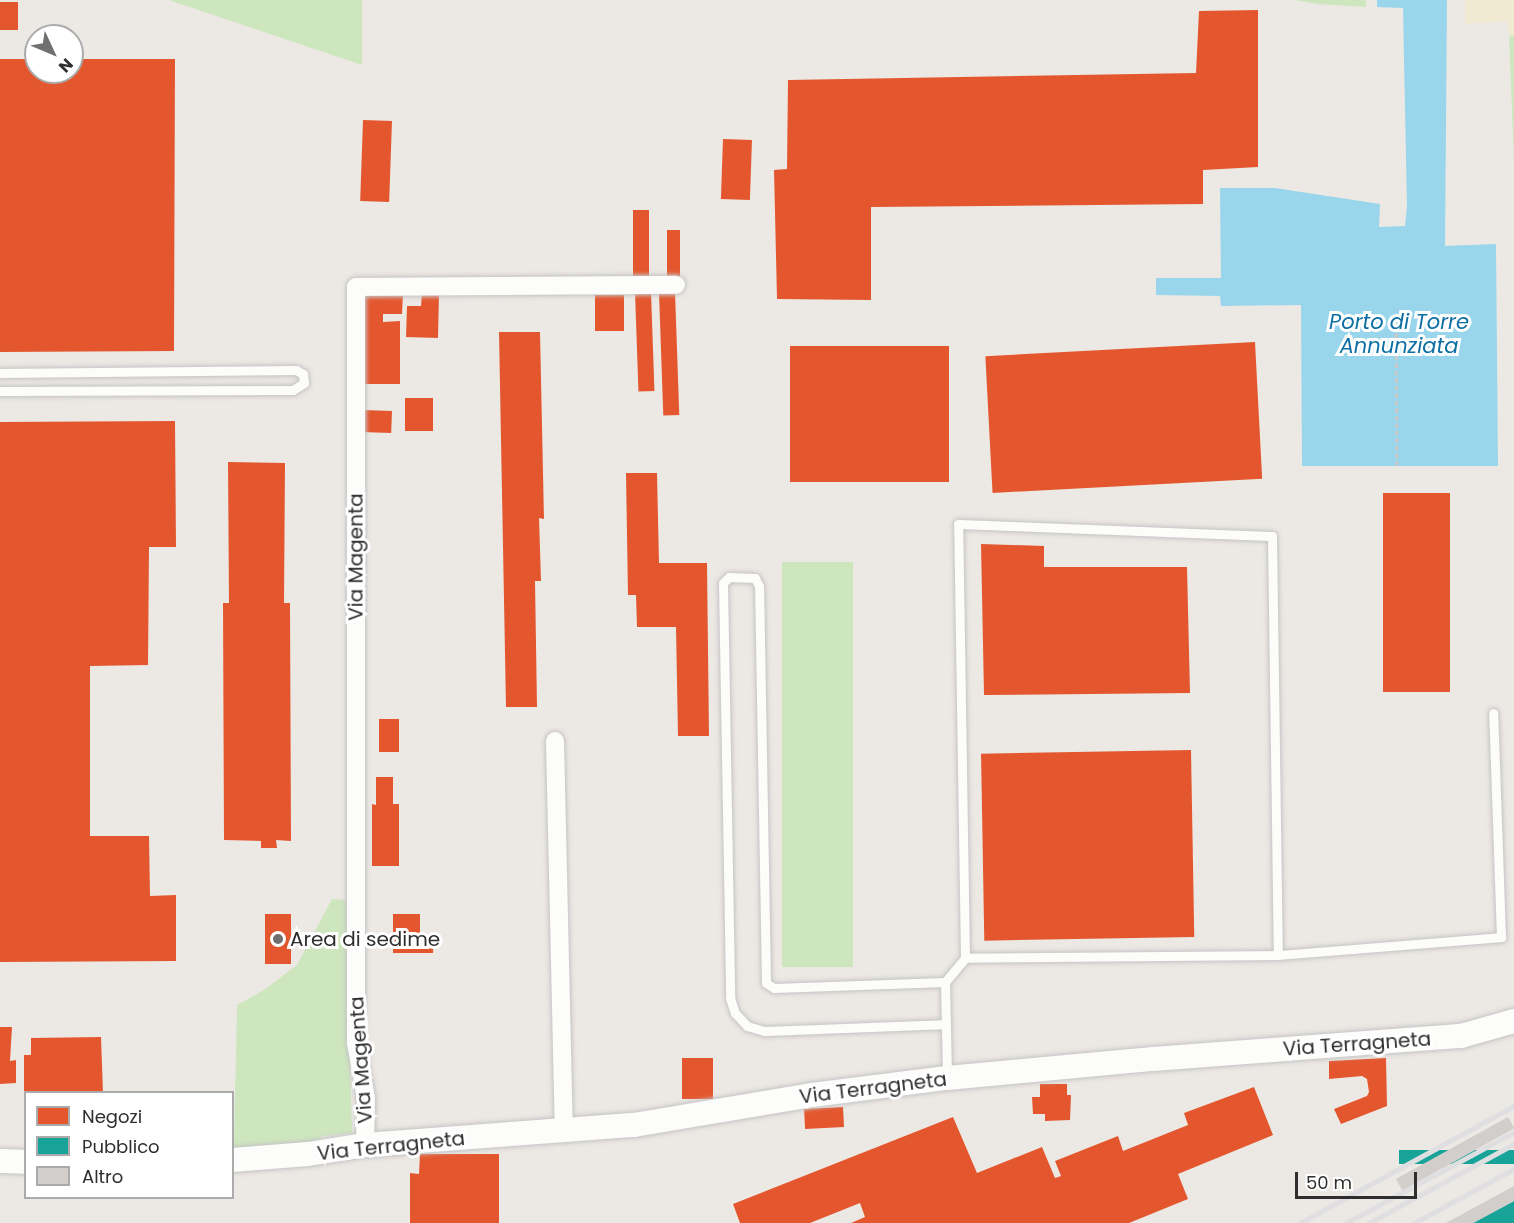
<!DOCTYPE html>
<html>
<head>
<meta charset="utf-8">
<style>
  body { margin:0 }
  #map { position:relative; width:1514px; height:1223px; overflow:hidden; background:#ece8e4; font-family:Poppins,sans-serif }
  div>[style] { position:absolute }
  .green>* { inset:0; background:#cee6be; transform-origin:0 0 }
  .sand>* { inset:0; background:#f0ead3 }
  .water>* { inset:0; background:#99d6ec }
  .shops>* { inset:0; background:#e4572e; transform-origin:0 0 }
  .public>* { inset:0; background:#17a398; transform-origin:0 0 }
  .building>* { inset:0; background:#d1cecb; transform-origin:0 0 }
  .path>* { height:3px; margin-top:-1.5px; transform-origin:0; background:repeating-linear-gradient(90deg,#c9c9c8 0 4.5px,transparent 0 7.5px) }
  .roads { filter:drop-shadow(0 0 2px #c5c4c5) drop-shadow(0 0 2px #c5c4c5) }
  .service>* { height:9px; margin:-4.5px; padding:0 4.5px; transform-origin:4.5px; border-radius:4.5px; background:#fcfcfb }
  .minor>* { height:18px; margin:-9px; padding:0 9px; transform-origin:9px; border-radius:9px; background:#fcfcfb }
  .tertiary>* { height:24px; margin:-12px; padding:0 12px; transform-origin:12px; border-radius:12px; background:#fcfcfb }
  .rail>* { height:4.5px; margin:-2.25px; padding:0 2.25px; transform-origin:2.25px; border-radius:2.25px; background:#dfdfe1 }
  .dots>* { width:16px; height:16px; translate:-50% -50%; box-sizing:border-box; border:3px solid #fff; border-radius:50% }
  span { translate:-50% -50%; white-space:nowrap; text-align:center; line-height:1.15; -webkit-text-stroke:6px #fff; paint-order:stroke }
  .street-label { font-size:20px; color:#2e2e2e }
  .poi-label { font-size:20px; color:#2e2e2e }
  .left { translate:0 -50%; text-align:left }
  .water-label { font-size:21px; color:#0d6fa3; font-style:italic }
  .legend { position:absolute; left:24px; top:1091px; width:210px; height:108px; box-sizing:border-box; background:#fff; border:2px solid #ababab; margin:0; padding:8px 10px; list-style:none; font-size:18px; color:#2e2e2e }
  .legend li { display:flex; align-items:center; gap:12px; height:30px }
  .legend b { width:30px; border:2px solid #ababab }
  .north { position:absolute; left:24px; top:24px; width:60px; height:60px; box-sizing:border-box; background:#fff; border:2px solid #ababab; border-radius:50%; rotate:134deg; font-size:16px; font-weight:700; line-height:24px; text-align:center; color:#2e2e2e }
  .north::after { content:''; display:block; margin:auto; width:21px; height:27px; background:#706f6e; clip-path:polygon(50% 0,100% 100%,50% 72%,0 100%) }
  .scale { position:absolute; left:1295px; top:1172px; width:122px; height:27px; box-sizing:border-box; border:3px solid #2e2e2e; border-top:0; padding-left:8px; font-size:18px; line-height:21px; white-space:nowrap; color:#2e2e2e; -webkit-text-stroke:4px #fff; paint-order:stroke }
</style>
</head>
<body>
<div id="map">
  <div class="green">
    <div style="clip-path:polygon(169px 0,362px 0,362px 65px)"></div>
    <div style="clip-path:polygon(1294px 0,1366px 0,1366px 7px,1318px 4px)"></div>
    <div style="clip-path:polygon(1509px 35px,1514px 36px,1514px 162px)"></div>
    <div style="left:782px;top:562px;width:71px;height:405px"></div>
    <div style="clip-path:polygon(332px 899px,346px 900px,352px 1133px,323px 1136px,316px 1142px,234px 1148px,237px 1005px,264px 990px,297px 965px)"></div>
  </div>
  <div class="sand">
    <div style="clip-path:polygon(1465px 0,1514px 0,1514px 36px,1509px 35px,1508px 21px,1465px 24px)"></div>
  </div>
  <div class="water">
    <div style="clip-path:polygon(1377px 0,1447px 0,1445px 246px,1496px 244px,1498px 466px,1302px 466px,1301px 305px,1221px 306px,1220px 296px,1156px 295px,1156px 278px,1221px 278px,1220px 188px,1275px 188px,1380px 204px,1379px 227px,1405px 226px,1407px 207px,1403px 8px,1377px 7px)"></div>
  </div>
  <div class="shops">
    <div style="left:0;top:2px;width:18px;height:28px"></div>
    <div style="clip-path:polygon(1258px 10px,1258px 167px,1203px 170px,1203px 204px,871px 207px,871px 300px,777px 299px,774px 170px,787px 169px,788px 80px,1196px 73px,1199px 11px)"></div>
    <div style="clip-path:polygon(0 59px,36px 59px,36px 72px,72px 72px,72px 59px,175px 59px,174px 351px,0 352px)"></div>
    <div style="left:363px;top:120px;width:29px;height:81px;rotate:2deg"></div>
    <div style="left:723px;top:139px;width:29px;height:60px;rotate:2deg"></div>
    <div style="left:633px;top:210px;width:16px;height:69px"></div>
    <div style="left:667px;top:230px;width:13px;height:50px"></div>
    <div style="clip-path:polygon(361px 292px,403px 294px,402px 314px,383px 314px,383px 322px,400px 321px,400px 384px,362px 384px)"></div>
    <div style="left:651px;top:292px;width:99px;height:16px;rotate:88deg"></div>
    <div style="left:675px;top:292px;width:123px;height:16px;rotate:88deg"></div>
    <div style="clip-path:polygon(422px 293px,439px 293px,438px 338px,406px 337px,407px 306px,421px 306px)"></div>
    <div style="left:595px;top:295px;width:29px;height:36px"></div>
    <div style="clip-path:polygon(499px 332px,540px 332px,544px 519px,539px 518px,541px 581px,535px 581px,537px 707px,506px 707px)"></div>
    <div style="left:1255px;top:342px;width:137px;height:270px;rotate:87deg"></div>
    <div style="left:949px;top:346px;width:136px;height:159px;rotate:90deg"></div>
    <div style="left:405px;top:398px;width:28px;height:33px"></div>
    <div style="left:362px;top:410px;width:30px;height:22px;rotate:2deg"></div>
    <div style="clip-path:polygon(175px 421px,176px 547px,149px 547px,148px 665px,90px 666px,90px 836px,149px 836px,150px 896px,176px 895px,176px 961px,0 962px,0 422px)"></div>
    <div style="clip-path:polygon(228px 462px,285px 463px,284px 603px,290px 603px,291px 841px,276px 840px,277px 848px,261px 848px,261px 841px,224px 840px,223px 603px,229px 603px)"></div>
    <div style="clip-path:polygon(626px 473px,657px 473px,659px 563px,707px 563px,709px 736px,678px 736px,676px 627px,637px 627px,636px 595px,628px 595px)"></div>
    <div style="left:1450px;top:493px;width:199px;height:67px;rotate:90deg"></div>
    <div style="clip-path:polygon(981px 544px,1044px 546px,1044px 567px,1187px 567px,1190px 693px,984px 695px)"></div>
    <div style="left:399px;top:719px;width:33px;height:20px;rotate:90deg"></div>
    <div style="left:1191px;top:750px;width:187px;height:210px;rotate:89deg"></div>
    <div style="clip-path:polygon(376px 777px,393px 777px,393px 804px,399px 804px,399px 866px,372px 866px,372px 804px,376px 805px)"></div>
    <div style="left:291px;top:914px;width:50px;height:26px;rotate:90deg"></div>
    <div style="clip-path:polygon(393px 914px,420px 914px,420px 938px,434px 938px,433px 953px,393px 953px)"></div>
    <div style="clip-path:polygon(0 1027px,12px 1027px,10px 1061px,16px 1060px,16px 1083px,0 1084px)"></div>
    <div style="clip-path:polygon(101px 1037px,103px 1092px,24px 1092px,24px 1055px,31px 1055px,31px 1038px)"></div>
    <div style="left:682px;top:1058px;width:31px;height:41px"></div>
    <div style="clip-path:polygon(1386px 1058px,1387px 1106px,1341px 1124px,1334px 1109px,1367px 1096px,1369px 1092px,1367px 1079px,1362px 1076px,1329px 1079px,1329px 1061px)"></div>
    <div style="clip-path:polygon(1040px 1084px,1067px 1084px,1067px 1095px,1071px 1095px,1070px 1120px,1045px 1121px,1045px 1114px,1033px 1114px,1032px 1097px,1040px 1097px)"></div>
    <div style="clip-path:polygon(1254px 1087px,1273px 1135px,1178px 1174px,1188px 1199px,1129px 1223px,851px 1223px,865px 1217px,860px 1203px,810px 1223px,740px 1223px,733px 1204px,953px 1117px,977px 1173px,1042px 1147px,1055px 1178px,1061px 1176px,1055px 1161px,1118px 1136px,1123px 1151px,1188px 1125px,1184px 1113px)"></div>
    <div style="left:843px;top:1107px;width:20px;height:39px;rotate:87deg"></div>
    <div style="clip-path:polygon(420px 1154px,499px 1154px,499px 1223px,410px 1223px,410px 1173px,419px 1174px)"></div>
  </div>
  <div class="public">
    <div style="left:1514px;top:1150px;width:14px;height:115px;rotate:90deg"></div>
    <div style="clip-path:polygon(1514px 1201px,1514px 1223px,1473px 1223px)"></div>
  </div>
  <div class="building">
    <div style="left:1508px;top:1117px;width:13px;height:128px;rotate:61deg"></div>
    <div style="clip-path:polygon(1514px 1186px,1514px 1201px,1473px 1223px,1446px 1223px)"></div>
  </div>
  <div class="path">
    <div style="left:1396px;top:318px;width:148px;rotate:89.6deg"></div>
  </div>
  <div class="roads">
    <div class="service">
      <div style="left:0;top:373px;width:296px;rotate:-0.6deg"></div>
      <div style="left:296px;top:370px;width:8px;rotate:30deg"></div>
      <div style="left:303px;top:374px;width:9px;rotate:84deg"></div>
      <div style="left:304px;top:383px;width:13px;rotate:148deg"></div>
      <div style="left:293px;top:390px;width:293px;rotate:179.8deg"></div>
      <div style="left:1278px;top:955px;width:224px;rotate:-4.6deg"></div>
      <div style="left:1501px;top:937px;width:224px;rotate:-92deg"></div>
      <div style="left:945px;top:982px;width:171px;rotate:178deg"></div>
      <div style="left:774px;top:988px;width:9px;rotate:-148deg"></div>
      <div style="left:766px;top:983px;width:397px;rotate:-91deg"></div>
      <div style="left:759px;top:586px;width:9px;rotate:-117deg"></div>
      <div style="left:755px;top:578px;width:26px;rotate:-178deg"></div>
      <div style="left:729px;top:577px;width:8px;rotate:135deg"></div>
      <div style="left:723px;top:583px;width:415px;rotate:89deg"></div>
      <div style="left:730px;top:998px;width:16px;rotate:72deg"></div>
      <div style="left:735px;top:1013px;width:18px;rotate:47deg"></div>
      <div style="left:747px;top:1026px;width:18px;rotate:16deg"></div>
      <div style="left:764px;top:1031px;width:181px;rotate:-2.2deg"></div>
      <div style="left:947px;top:1076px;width:94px;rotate:-91.2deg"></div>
      <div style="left:945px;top:982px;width:31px;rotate:-50deg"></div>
      <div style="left:965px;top:958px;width:434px;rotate:-90.9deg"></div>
      <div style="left:958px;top:524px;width:314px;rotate:2.2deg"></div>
      <div style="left:1272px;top:536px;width:419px;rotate:89.2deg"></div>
      <div style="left:1278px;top:955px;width:313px;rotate:179.5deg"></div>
    </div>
    <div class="minor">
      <div style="left:555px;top:741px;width:391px;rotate:88.7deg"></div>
      <div style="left:365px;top:1145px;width:47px;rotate:-88.8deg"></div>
      <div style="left:366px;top:1098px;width:56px;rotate:-100.3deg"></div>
      <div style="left:356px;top:1043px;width:756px;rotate:-90deg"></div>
      <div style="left:356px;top:287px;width:320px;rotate:-0.4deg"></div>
    </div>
    <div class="tertiary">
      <div style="left:232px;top:1160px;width:76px;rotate:-4.5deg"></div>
      <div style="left:308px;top:1154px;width:58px;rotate:-9deg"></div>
      <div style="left:365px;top:1145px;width:270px;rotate:-4.3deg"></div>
      <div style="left:634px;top:1125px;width:181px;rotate:-9.6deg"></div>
      <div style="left:812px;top:1095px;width:136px;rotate:-7.2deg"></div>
      <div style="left:947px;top:1078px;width:207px;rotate:-5.3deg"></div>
      <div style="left:1153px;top:1059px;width:309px;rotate:-4.3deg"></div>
      <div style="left:1461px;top:1036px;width:55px;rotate:-15.8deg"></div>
      <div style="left:0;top:1161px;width:26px;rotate:2deg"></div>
    </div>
  </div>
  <div class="rail">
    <div style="left:1300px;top:1223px;width:244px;rotate:-28.7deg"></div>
    <div style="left:1346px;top:1223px;width:191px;rotate:-28.4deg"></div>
    <div style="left:1369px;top:1223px;width:165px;rotate:-28.6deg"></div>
    <div style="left:1414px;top:1223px;width:114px;rotate:-28.4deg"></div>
  </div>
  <div class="dots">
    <div style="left:278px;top:939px;background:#706f6e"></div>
  </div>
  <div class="street-label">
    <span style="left:356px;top:557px;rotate:-90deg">Via Magenta</span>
    <span style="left:1357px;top:1044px;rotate:-4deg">Via Terragneta</span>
    <span style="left:361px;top:1060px;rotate:-94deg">Via Magenta</span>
    <span style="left:873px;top:1088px;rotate:-7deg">Via Terragneta</span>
    <span style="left:391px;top:1146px;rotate:-6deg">Via Terragneta</span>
  </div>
  <div class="poi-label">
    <span class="left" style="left:290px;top:939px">Area di sedime</span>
  </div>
  <div class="water-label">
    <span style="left:1399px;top:334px">Porto di Torre<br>Annunziata</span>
  </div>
  <ul class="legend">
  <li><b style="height:16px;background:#e4572e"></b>Negozi</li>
  <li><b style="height:16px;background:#17a398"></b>Pubblico</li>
  <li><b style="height:16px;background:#d1cecb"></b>Altro</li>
  </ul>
  <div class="north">N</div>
  <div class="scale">50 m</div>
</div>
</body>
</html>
